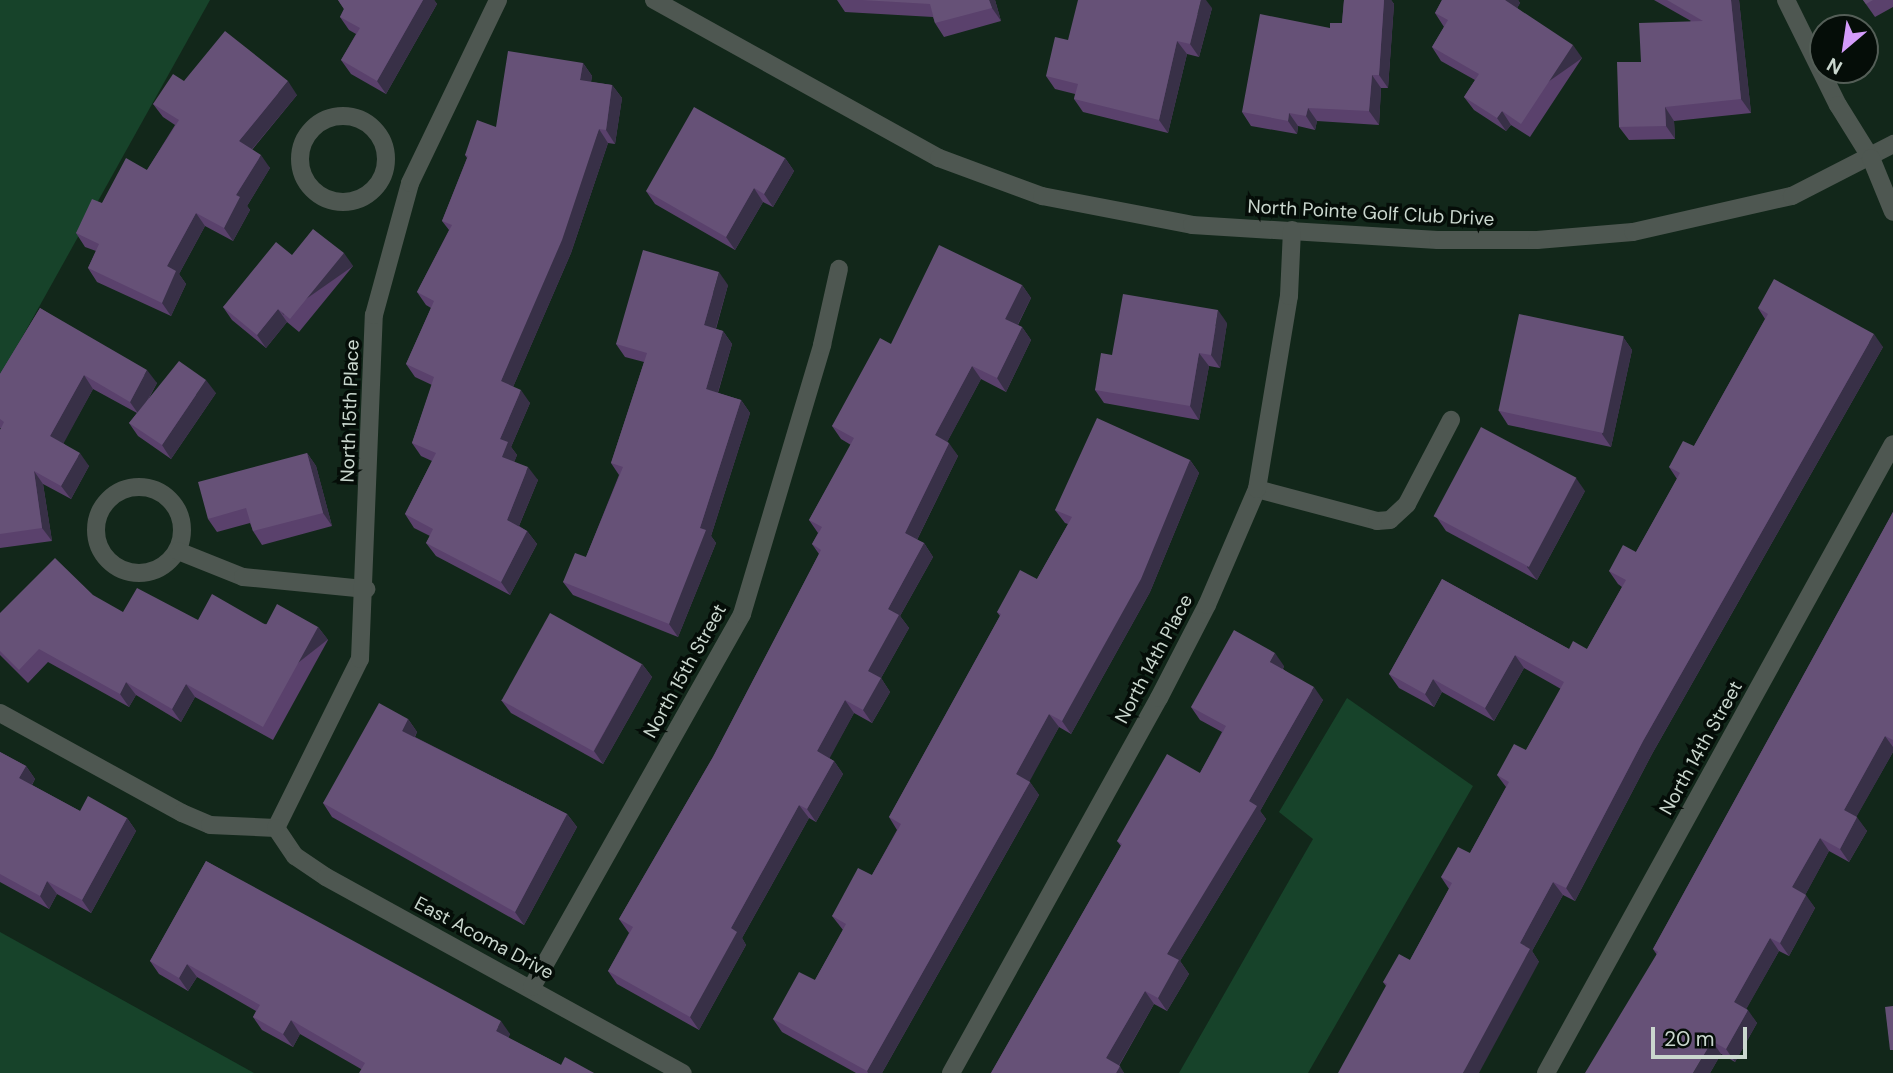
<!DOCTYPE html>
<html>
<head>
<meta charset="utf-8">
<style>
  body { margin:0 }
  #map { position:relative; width:1893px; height:1073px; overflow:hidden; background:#12271a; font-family:"DM Sans",sans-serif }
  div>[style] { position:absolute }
  .green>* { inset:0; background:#17432a }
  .minor>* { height:18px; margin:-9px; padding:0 9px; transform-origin:9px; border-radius:9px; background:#4e5751 }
  .minor>.ring { margin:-9px; padding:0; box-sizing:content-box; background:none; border:18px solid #4e5751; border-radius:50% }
  .wall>* { inset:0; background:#5a416c }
  .shaded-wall>* { inset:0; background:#383047; transform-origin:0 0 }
  .building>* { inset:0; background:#665177; transform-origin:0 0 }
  span { translate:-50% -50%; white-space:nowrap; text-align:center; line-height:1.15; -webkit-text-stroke:7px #050d08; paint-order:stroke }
  .street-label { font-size:19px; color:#cad7ce }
  .north { position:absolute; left:1809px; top:14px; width:70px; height:70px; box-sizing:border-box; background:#050d08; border:2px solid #545e57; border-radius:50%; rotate:209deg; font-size:19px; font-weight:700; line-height:28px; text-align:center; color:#cad7ce }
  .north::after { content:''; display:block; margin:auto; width:24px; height:32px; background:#d49cfb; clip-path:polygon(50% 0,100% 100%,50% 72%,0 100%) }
  .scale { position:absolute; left:1651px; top:1027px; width:96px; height:32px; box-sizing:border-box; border:4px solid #cad7ce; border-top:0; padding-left:9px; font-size:21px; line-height:24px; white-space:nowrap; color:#cad7ce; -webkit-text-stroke:5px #050d08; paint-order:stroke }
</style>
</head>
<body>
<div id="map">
  <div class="green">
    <div style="clip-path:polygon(0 0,210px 0,0 377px)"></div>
    <div style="clip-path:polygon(1347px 698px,1473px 786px,1308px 1073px,1179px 1073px,1313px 839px,1279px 812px)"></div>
    <div style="clip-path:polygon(0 932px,254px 1073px,0 1073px)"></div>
  </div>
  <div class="minor">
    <div style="left:654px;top:0;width:326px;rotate:29deg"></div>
    <div style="left:939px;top:158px;width:110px;rotate:20.3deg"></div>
    <div style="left:1042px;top:196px;width:153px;rotate:10.9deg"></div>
    <div style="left:1192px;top:225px;width:246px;rotate:3.5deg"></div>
    <div style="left:1438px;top:240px;width:99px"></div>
    <div style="left:1537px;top:240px;width:96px;rotate:-4.8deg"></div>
    <div style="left:1633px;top:232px;width:163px;rotate:-12.8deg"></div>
    <div style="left:1792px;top:196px;width:114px;rotate:-27.2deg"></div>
    <div style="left:1786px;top:0;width:117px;rotate:63.7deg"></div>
    <div style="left:1838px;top:105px;width:62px;rotate:58.1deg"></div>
    <div style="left:1871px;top:158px;width:58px;rotate:67.8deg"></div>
    <div class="ring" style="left:300px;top:116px;width:68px;height:68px"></div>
    <div class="ring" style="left:96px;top:487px;width:68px;height:68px"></div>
    <div style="left:1257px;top:489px;width:124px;rotate:14.9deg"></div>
    <div style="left:1377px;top:521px;width:13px;rotate:-4deg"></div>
    <div style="left:1390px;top:520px;width:23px;rotate:-43deg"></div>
    <div style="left:1407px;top:504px;width:95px;rotate:-62.4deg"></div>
    <div style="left:178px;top:551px;width:70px;rotate:21.8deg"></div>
    <div style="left:243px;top:577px;width:124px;rotate:5.6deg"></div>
    <div style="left:0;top:713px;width:208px;rotate:28.8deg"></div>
    <div style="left:182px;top:813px;width:30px;rotate:23deg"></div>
    <div style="left:210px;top:825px;width:66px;rotate:2.6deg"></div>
    <div style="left:276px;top:828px;width:189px;rotate:-63.6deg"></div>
    <div style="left:360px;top:659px;width:344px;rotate:-87.7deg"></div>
    <div style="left:374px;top:315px;width:137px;rotate:-74.7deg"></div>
    <div style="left:410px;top:183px;width:203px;rotate:-64.3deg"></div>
    <div style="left:276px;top:828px;width:34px;rotate:56deg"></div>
    <div style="left:295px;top:856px;width:37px;rotate:34deg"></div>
    <div style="left:326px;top:877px;width:407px;rotate:28.8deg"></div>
    <div style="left:532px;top:987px;width:428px;rotate:-60.6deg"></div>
    <div style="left:742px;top:614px;width:281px;rotate:-73.4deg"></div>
    <div style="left:822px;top:345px;width:78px;rotate:-77.4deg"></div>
    <div style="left:951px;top:1073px;width:429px;rotate:-61deg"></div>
    <div style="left:1159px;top:698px;width:105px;rotate:-62.7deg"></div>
    <div style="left:1207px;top:605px;width:126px;rotate:-66.7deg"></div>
    <div style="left:1257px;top:489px;width:196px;rotate:-80.6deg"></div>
    <div style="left:1289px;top:296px;width:66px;rotate:-87.4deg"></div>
    <div style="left:1546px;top:1073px;width:718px;rotate:-61.12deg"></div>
  </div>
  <div class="wall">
    <div style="clip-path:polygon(338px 0,434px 0,437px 4px,386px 94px,351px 74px,341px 60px,356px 34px,349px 30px,340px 17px,344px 9px)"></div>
    <div style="clip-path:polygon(837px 0,995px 0,1001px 21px,944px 37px,935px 23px,933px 17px,845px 12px)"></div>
    <div style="clip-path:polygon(1344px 0,1391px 0,1394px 4px,1388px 88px,1381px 88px,1379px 125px,1317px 121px,1315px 130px,1298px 126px,1297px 134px,1251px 126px,1242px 112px,1330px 28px,1342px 23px)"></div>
    <div style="clip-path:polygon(1442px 0,1518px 0,1520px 3px,1517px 8px,1582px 58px,1530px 137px,1511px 125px,1506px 131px,1474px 110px,1464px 97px,1475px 80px,1441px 61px,1432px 47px,1444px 27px,1435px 13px)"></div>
    <div style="clip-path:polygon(1654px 0,1739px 0,1751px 113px,1674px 121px,1675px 139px,1629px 140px,1619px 127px,1641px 62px,1691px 21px)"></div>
    <div style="clip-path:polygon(1863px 0,1893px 0,1893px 7px,1875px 17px)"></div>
    <div style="clip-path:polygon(1212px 8px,1199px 57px,1187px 54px,1168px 133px,1083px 112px,1074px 99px,1075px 94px,1055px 89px,1046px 76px)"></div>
    <div style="clip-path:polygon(583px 63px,592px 76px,591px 82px,612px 85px,622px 98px,615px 144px,608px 143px,571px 253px,513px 387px,530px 403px,511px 447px,517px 455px,514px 462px,538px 480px,519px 526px,527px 531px,537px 544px,510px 595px,436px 556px,426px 543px,430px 536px,414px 528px,405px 514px,432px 461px,421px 456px,412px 443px,432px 385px,415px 377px,406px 364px,431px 308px,426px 305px,417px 292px,449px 230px,442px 221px,467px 158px,465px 155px,496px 127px)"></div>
    <div style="clip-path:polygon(184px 81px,297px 95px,252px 150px,270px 168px,247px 206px,250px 210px,233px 241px,205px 226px,179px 274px,186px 284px,171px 316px,97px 282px,88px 268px,96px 251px,85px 247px,76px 233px,102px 203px,147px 170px,175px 125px,163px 117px,153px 104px)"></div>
    <div style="clip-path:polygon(785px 158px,794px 171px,773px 207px,763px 202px,735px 250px,655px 204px,646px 191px)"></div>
    <div style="clip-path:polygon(292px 255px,353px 266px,299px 332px,287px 322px,266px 348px,232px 320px,223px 307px)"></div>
    <div style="clip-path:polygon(728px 285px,716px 329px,723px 331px,732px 344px,718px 393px,741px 400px,750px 413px,711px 536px,716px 543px,678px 637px,573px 595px,563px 582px,586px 557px,619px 475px,611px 463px,644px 362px,625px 357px,616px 344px)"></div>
    <div style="clip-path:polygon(1022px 285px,1031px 298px,1018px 325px,1022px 327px,1031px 340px,1006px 392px,981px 379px,947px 442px,958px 456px,917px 540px,924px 543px,933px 557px,900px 616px,909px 628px,881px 678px,890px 692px,872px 723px,854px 713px,829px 758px,834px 761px,843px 774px,816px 822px,809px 818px,742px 938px,746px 945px,699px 1030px,617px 984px,608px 971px,629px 933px,619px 919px,713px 757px,819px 554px,812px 544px,818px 533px,809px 520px,851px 445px,841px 439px,832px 426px,891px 344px)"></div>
    <div style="clip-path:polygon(40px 308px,157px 383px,148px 400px,216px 393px,171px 459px,138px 436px,129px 423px,137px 413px,93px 389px,63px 443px,89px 466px,71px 499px,43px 484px,52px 541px,0 548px,0 430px,1px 428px,0 428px,0 374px)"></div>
    <div style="clip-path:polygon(1758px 308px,1883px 347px,1652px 754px,1575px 901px,1563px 895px,1532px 951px,1539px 962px,1386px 986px,1383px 982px,1410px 960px,1449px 889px,1441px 877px,1470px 853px,1506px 787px,1497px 775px,1526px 750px,1561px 689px,1524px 668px,1494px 721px,1442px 692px,1434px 707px,1399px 688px,1389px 674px,1442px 579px,1569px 649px,1587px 649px,1622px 587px,1618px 584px,1609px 571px,1636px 552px,1677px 479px,1669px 467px,1694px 446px,1765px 319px)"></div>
    <div style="clip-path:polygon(1227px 323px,1220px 368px,1209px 366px,1199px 420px,1104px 403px,1095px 390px,1112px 355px)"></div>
    <div style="clip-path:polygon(1623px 337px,1632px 350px,1611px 447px,1508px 425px,1499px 411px)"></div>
    <div style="clip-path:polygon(307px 453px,316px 466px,332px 526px,262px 545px,253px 531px,250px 523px,217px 532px,208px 519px)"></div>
    <div style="clip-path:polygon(1190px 460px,1199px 473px,1150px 592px,1071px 734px,1059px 727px,1029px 781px,1039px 795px,882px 1073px,856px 1073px,782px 1032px,773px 1019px,815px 980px,843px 930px,832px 916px,872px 875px,897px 830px,889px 817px,1000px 616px,997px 612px,1037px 579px,1068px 524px,1065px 523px,1055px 510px)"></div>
    <div style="clip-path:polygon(1585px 491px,1537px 580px,1446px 531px,1437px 518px)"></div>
    <div style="clip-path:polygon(1893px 512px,1893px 752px,1856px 817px,1867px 831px,1849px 862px,1829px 851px,1805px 895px,1815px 908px,1789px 956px,1779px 951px,1746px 1009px,1757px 1023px,1735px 1062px,1721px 1054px,1710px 1073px,1657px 955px,1653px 949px)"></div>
    <div style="clip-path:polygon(123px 612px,198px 620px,318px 627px,328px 640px,273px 740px,195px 697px,181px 722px,136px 695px,129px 707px,48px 662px,28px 683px,0 655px,0 613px)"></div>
    <div style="clip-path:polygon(642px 664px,652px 677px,603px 764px,511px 713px,501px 700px)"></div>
    <div style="clip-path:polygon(1284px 666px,1283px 669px,1323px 700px,1260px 811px,1266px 819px,1180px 961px,1189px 974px,1167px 1011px,1154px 1004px,1119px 1066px,1124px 1073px,991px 1073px,1121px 846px,1117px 841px,1200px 773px,1222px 732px,1200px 720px,1191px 707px)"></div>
    <div style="clip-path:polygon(408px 719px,417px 732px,415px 737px,567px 814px,577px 827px,524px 925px,332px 817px,323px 803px)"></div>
    <div style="clip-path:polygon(0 752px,26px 766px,35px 779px,32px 785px,80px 811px,127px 818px,136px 831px,91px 913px,57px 894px,49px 909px,0 882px)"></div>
    <div style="clip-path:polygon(206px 861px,510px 1034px,508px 1038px,561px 1065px,594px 1073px,361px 1069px,300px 1034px,293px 1047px,262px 1030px,253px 1017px,256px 1011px,197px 977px,188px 991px,159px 974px,150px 961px)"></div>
  </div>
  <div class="shaded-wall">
    <div style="clip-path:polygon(423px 0,434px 0,437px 4px,386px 94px,377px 81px)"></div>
    <div style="clip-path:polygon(989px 0,995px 0,1001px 21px,992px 8px)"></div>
    <div style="clip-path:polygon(1201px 0,1206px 0,1212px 8px,1199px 57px,1190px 44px)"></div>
    <div style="clip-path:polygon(1384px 0,1391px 0,1394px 4px,1388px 88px,1379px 75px)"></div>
    <div style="clip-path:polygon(1505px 0,1518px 0,1520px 3px,1514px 14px)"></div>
    <div style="clip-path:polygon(1731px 0,1739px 0,1751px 113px,1741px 99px)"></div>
    <div style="clip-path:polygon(1177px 41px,1187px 54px,1168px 133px,1159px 120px)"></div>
    <div style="left:1573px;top:45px;width:16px;height:95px;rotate:55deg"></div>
    <div style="clip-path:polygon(583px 63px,592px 76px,589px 93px,580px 80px)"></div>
    <div style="clip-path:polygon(1372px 75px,1381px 88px,1379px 125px,1369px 111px)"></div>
    <div style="clip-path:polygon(288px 81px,297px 95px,248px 154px,239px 141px)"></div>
    <div style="clip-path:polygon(612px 85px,622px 98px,615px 144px,606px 130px)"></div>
    <div style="clip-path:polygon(1665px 107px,1674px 121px,1675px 139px,1666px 126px)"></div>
    <div style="clip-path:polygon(1308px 108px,1317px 121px,1315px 130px,1306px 116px)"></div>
    <div style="clip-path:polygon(1502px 111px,1511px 125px,1506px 131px,1497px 118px)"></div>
    <div style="clip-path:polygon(1289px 113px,1298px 126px,1297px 134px,1288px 121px)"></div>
    <div style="clip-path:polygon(599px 129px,608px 143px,571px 253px,510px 394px,501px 381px)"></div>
    <div style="clip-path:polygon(261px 155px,270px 168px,247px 206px,250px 210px,233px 241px,224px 228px,236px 195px)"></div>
    <div style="clip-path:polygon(785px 158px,794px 171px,773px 207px,764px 194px)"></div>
    <div style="clip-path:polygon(754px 188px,763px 202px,735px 250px,726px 237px)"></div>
    <div style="clip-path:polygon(196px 213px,205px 226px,179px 274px,186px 284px,171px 316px,162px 303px,167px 266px)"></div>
    <div style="left:344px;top:253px;width:16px;height:85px;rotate:55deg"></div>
    <div style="clip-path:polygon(719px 272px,728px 285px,713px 338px,704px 325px)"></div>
    <div style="clip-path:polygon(1022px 285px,1031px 298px,1014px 332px,1005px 319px)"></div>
    <div style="clip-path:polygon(278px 309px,287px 322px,266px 348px,257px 335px)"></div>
    <div style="clip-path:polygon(1218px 310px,1227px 323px,1220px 368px,1211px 355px)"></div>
    <div style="clip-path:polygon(1022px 327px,1031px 340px,1006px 392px,997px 378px)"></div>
    <div style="clip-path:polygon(723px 331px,732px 344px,715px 402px,706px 389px)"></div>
    <div style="clip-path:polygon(1874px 334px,1883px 347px,1652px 754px,1575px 901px,1566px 888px,1643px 741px)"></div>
    <div style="clip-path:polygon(1623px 337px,1632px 350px,1611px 447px,1602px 434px)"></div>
    <div style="clip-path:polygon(1199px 353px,1209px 366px,1199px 420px,1190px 406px)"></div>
    <div style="clip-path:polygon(972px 366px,981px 379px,944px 448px,935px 435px)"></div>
    <div style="clip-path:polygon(147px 370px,157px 383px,139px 415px,130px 402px)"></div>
    <div style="clip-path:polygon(84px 375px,93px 389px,60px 450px,50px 436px)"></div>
    <div style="clip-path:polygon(206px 380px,216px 393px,171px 459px,162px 445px)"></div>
    <div style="clip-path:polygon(521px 390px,530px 403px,511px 447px,517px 455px,511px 470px,502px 457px,500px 439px)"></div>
    <div style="clip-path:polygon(741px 400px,750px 413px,711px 536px,716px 543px,678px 637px,669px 624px)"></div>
    <div style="clip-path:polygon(949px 443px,958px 456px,914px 546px,905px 533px)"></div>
    <div style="clip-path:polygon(80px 453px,89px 466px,71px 499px,61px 486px)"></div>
    <div style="clip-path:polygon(307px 453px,316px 466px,332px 526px,323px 513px)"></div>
    <div style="clip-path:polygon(1190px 460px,1199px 473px,1150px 592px,1071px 734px,1062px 721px)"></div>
    <div style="clip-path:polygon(528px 467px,538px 480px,516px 533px,507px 520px)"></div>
    <div style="clip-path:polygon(34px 471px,43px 484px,52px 541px,42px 528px)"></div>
    <div style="clip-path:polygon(1576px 478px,1585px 491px,1537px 580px,1527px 567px)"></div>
    <div style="clip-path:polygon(527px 531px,537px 544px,510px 595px,501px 582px)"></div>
    <div style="clip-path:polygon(924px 543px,933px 557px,900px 616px,909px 628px,881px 678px,890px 692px,872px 723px,863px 710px,868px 671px,888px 609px)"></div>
    <div style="left:318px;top:627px;width:16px;height:114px;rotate:52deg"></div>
    <div style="clip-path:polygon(1275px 653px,1284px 666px,1279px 675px,1270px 662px)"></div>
    <div style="clip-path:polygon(1515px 655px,1524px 668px,1494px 721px,1485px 708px)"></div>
    <div style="clip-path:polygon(642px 664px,652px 677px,603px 764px,594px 751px)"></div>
    <div style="clip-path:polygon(1433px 679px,1442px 692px,1434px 707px,1425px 694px)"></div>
    <div style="clip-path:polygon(126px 682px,136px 695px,129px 707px,120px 694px)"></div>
    <div style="clip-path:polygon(186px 684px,195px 697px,181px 722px,172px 709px)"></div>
    <div style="clip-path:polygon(1314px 687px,1323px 700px,1260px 811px,1266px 819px,1180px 961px,1189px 974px,1167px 1011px,1158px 998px,1167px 954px,1249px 801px)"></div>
    <div style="clip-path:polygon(845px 700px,854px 713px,826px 765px,817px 751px)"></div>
    <div style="clip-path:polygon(1049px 714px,1059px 727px,1026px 788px,1016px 774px)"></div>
    <div style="clip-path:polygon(408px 719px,417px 732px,411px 744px,402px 731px)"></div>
    <div style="clip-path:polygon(1885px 736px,1893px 747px,1893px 752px,1853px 823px,1844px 810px)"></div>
    <div style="clip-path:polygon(834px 761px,843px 774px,816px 822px,807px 809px)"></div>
    <div style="clip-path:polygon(26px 766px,35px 779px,28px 791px,19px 778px)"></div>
    <div style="clip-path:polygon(1030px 782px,1039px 795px,882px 1073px,868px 1073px,867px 1071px)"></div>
    <div style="clip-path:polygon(799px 805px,809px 818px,742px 938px,746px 945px,699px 1030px,690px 1017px,731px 928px)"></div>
    <div style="clip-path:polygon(567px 814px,577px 827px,524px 925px,515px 912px)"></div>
    <div style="clip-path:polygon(1857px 817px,1867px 831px,1849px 862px,1840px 849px)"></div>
    <div style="clip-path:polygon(127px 818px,136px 831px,91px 913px,82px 900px)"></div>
    <div style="clip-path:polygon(1820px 838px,1829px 851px,1802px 901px,1792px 887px)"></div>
    <div style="clip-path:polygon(47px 881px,57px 894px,49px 909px,40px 896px)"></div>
    <div style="clip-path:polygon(1553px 882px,1563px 895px,1532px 951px,1539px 962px,1479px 1073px,1463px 1073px,1520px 943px)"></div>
    <div style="clip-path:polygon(1806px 895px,1815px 908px,1789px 956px,1780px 943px)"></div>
    <div style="clip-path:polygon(1770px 938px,1779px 951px,1743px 1015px,1734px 1002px)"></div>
    <div style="clip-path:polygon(187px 964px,197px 977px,188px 991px,179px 978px)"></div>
    <div style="clip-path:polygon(1145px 991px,1154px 1004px,1115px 1072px,1106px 1058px)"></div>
    <div style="clip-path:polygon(1748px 1010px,1757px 1023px,1735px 1062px,1726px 1049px)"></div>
    <div style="clip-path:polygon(291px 1020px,300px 1034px,293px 1047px,283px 1034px)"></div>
    <div style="clip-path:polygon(501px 1021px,510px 1034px,505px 1044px,496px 1031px)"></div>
    <div style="clip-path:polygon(1712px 1041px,1721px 1054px,1710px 1073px,1693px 1073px)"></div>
    <div style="clip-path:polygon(1120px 1066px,1124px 1073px,1116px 1073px)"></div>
  </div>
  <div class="building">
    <div style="clip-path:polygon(338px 0,423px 0,377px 81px,341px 60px,360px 28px,340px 17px,344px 9px)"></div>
    <div style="clip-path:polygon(862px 0,989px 0,992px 8px,935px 23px,930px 4px)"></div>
    <div style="clip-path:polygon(1078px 0,1201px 0,1190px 44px,1177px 41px,1159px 120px,1074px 99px,1078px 84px,1046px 76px,1055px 37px,1068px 40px)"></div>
    <div style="clip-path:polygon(1344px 0,1384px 0,1379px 75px,1372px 75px,1369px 111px,1308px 108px,1306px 116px,1289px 113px,1288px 121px,1242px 112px,1260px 14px,1330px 28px,1330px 23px,1342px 23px)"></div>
    <div style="clip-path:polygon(1442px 0,1505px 0,1573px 45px,1521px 124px,1502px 111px,1497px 118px,1464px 97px,1479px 74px,1432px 47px,1448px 20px,1435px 13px)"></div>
    <div style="clip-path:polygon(1667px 0,1731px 0,1741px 99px,1665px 107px,1666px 126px,1619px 127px,1617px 62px,1641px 62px,1639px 23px,1703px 21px)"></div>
    <div style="clip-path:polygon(1863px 0,1873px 0,1866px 4px)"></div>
    <div style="clip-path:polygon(225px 31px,288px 81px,239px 141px,261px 155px,236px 195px,240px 197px,224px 228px,196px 213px,167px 266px,176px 271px,162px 303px,88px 268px,99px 244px,76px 233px,92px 199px,102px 203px,126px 158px,147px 170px,179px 120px,153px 104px,173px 74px,184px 81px)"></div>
    <div style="clip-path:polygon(508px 51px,583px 63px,580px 80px,612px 85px,606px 130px,599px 129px,562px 240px,501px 381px,521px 390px,500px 439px,508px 442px,502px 457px,528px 467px,507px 520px,527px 531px,501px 582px,426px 543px,433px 529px,405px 514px,436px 453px,412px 443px,434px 377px,406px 364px,434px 301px,417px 292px,452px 225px,442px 221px,468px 156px,465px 155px,477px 120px,496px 127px)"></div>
    <div style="clip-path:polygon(694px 107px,785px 158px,764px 194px,754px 188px,726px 237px,646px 191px)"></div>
    <div style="clip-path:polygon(313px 229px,344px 253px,290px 319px,278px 309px,257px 335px,223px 307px,276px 242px,292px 255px)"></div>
    <div style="clip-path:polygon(939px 245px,1022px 285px,1005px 319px,1022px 327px,997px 378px,972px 366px,935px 435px,949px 443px,905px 533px,924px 543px,888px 609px,899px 615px,868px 671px,881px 678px,863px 710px,845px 700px,817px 751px,834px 761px,807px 809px,799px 805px,731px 928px,737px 932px,690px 1017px,608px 971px,633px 927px,619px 919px,713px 757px,821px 550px,812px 544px,822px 527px,809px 520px,854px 438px,832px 426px,880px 338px,891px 344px)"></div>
    <div style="clip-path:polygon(643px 250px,719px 272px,704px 325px,723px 331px,706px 389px,741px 400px,700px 528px,706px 530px,669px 624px,563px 582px,575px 553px,586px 557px,623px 467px,611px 463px,647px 353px,616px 344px)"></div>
    <div style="clip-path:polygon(1774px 279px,1874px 334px,1643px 741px,1566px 888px,1553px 882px,1520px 943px,1530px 949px,1463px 1073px,1338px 1073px,1387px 984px,1383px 982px,1399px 954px,1410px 960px,1452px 883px,1441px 877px,1458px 847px,1470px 853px,1509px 782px,1497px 775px,1514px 744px,1526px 750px,1564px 682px,1515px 655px,1485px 708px,1433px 679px,1425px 694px,1389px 674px,1442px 579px,1569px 649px,1573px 641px,1587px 649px,1626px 580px,1609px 571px,1623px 545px,1636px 552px,1680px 473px,1669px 467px,1683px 441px,1694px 446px,1768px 314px,1758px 308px)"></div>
    <div style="clip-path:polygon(1123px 294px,1218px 310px,1211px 355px,1199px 353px,1190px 406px,1095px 390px,1101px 353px,1112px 355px)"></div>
    <div style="clip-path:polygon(40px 308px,147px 370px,130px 402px,84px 375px,50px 436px,80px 453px,61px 486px,34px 471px,42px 528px,0 534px,0 430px,4px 422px,0 419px,0 374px)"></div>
    <div style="left:1519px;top:314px;width:107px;height:99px;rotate:12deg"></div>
    <div style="clip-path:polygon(179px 361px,206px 380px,162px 445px,129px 423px)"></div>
    <div style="clip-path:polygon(1097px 418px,1190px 460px,1141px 579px,1062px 721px,1049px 714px,1016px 774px,1030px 782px,867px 1071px,773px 1019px,799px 972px,815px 980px,846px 924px,832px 916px,858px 868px,872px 875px,901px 824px,889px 817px,1001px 614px,997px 612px,1020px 570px,1037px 579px,1072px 517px,1055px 510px)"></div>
    <div style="left:1481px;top:427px;width:108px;height:101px;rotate:28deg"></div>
    <div style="clip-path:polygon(307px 453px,323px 513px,253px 531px,246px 508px,208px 519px,198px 482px)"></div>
    <div style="clip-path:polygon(1893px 512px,1893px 740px,1885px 736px,1844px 810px,1857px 817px,1840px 849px,1820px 838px,1792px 887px,1806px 895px,1780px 943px,1770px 938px,1734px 1002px,1748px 1010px,1726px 1049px,1712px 1041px,1693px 1073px,1585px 1073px,1658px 952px,1653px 949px)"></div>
    <div style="clip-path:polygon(55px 558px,93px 595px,123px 612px,137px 588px,198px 620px,212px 594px,266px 625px,277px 604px,318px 627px,263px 727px,186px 684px,172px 709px,126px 682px,120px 694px,39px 649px,19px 670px,0 651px,0 613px)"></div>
    <div style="left:550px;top:613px;width:105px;height:100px;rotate:29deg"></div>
    <div style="clip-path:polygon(1234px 630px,1275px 653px,1270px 662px,1314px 687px,1249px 801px,1257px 806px,1167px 954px,1179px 960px,1158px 998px,1145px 991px,1106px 1058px,1120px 1066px,1116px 1073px,991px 1073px,1122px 844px,1117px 841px,1167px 754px,1200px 773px,1226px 726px,1191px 707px)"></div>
    <div style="clip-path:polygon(379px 703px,408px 719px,402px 731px,567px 814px,515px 912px,323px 803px)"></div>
    <div style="clip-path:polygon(0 752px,26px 766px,19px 778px,80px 811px,88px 796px,127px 818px,82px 900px,47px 881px,40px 896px,0 874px)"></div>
    <div style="clip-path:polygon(206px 861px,501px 1021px,496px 1031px,561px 1065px,565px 1057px,594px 1073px,359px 1073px,365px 1063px,291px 1020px,283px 1034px,253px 1017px,260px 1005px,187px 964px,179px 978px,150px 961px)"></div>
    <div style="clip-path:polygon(1893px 1006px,1893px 1050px,1890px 1050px,1885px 1007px)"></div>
  </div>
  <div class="street-label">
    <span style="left:1371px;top:213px;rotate:3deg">North Pointe Golf Club Drive</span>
    <span style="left:350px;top:411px;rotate:-88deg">North 15th Place</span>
    <span style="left:1154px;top:659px;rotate:-62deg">North 14th Place</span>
    <span style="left:685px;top:671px;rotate:-61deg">North 15th Street</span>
    <span style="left:1701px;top:748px;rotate:-61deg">North 14th Street</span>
    <span style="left:484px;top:938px;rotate:28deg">East Acoma Drive</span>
  </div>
  <div class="north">N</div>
  <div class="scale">20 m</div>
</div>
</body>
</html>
